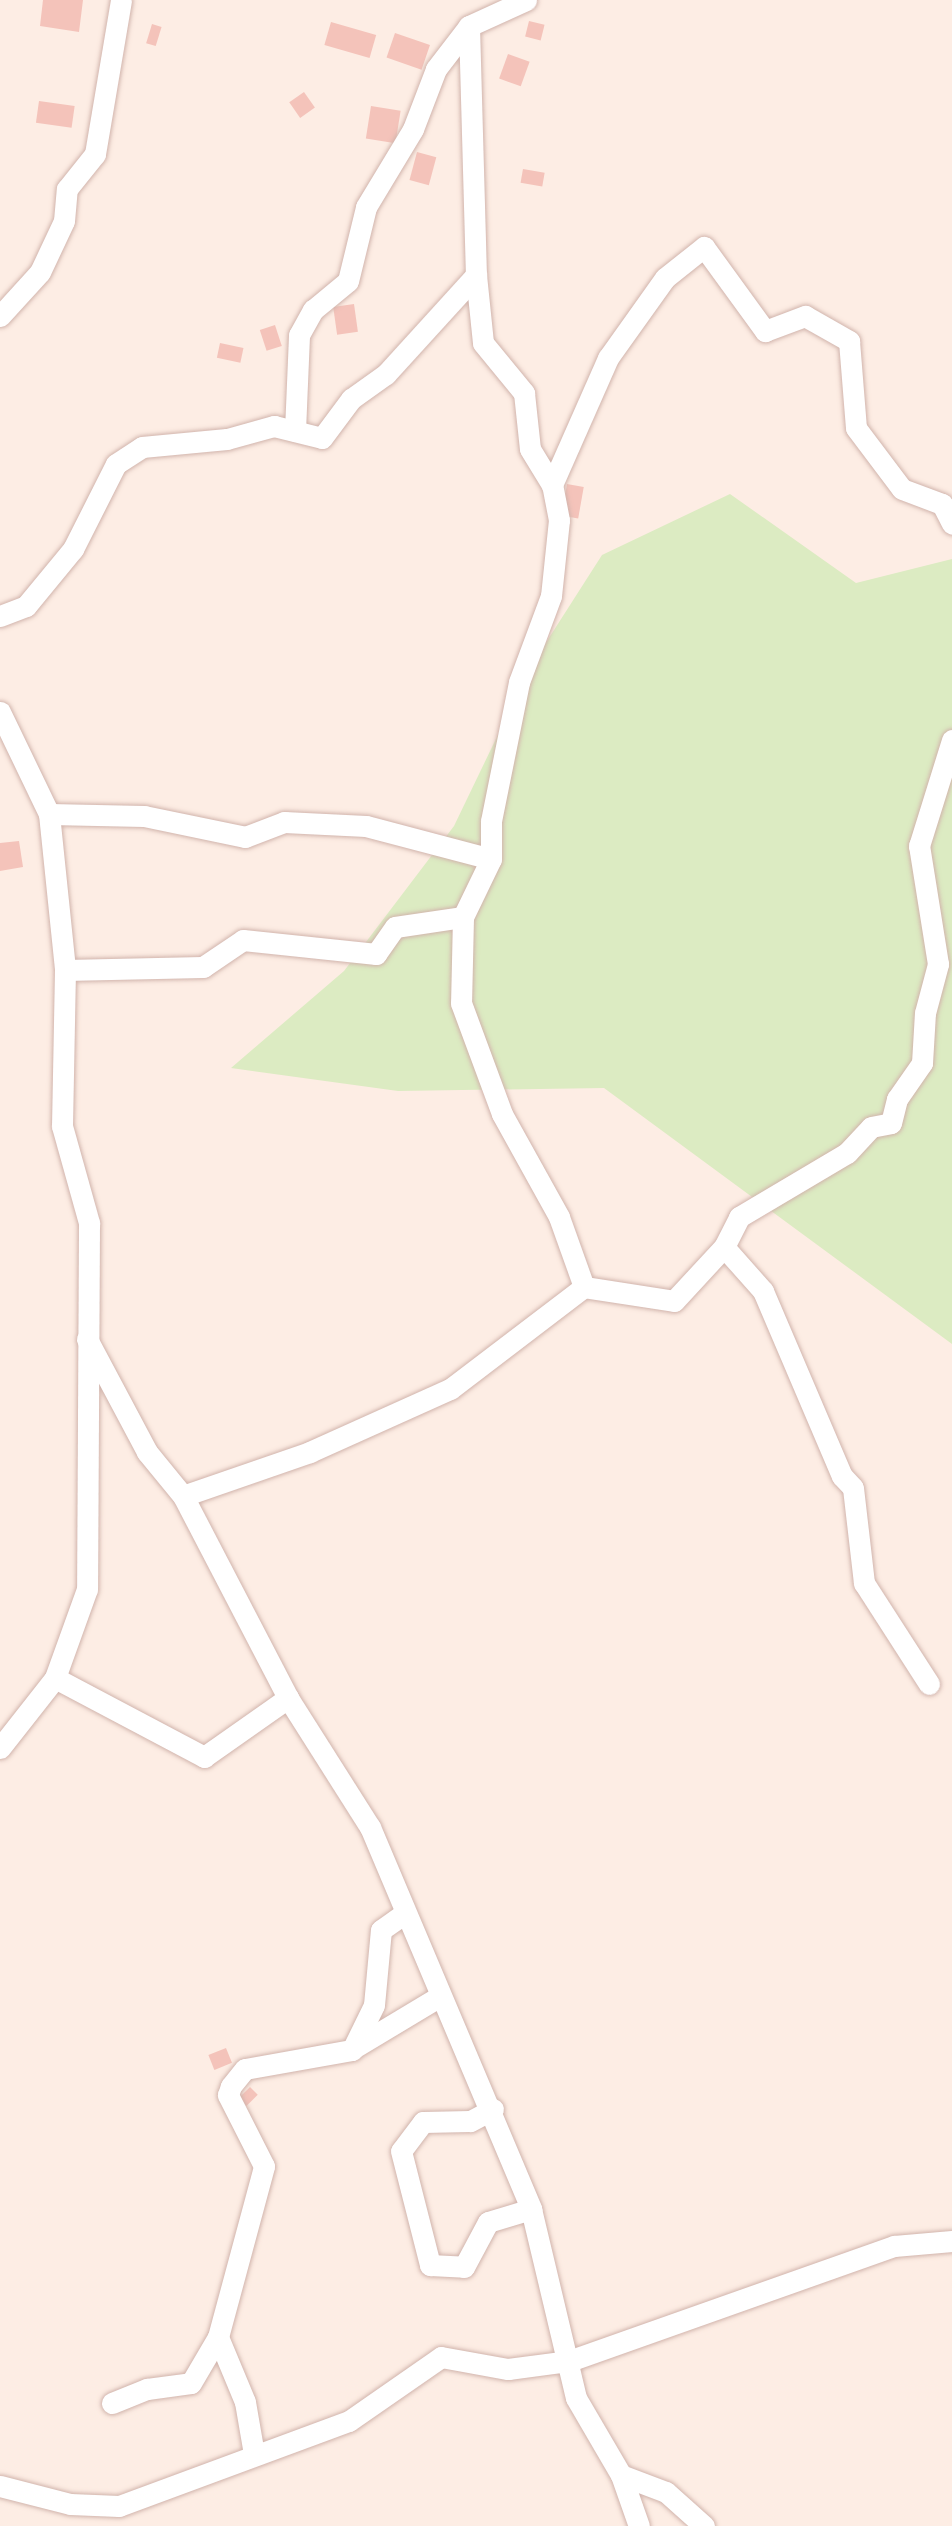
<!DOCTYPE html>
<html>
<head>
<meta charset="utf-8">
<style>
  body { margin:0 }
  #map { position:relative; width:952px; height:2526px; overflow:hidden; background:#fdede4; font-family:Signika,sans-serif }
  div>[style] { position:absolute }
  .green>* { inset:0; background:#dcebc2 }
  .building>* { inset:0; background:#f4c3ba; transform-origin:0 0 }
  .roads { filter:drop-shadow(0 0 2px #d1b4ac) drop-shadow(0 0 2px #d1b4ac) }
  .minor>* { height:21px; margin:-10.5px; padding:0 10.5px; transform-origin:10.5px; border-radius:10.5px; background:#fff }
  span { translate:-50% -50%; white-space:nowrap; text-align:center; line-height:1.15; -webkit-text-stroke:6px #fff2eb; paint-order:stroke }
</style>
</head>
<body>
<div id="map">
  <div class="green">
    <div style="clip-path:polygon(730px 494px,856px 583px,952px 559px,952px 1344px,604px 1088px,398px 1091px,231px 1068px,344px 971px,454px 826px,531px 666px,602px 555px)"></div>
  </div>
  <div class="building">
    <div style="clip-path:polygon(43px 0,83px 0,79px 32px,40px 26px)"></div>
    <div style="left:529px;top:21px;width:16px;height:16px;rotate:14deg"></div>
    <div style="left:331px;top:22px;width:47px;height:24px;rotate:16deg"></div>
    <div style="left:152px;top:24px;width:10px;height:20px;rotate:17deg"></div>
    <div style="left:395px;top:33px;width:37px;height:26px;rotate:19deg"></div>
    <div style="left:508px;top:54px;width:23px;height:26px;rotate:20deg"></div>
    <div style="left:304px;top:92px;width:19px;height:18px;rotate:55deg"></div>
    <div style="left:39px;top:101px;width:36px;height:22px;rotate:8deg"></div>
    <div style="left:371px;top:106px;width:30px;height:33px;rotate:9deg"></div>
    <div style="left:417px;top:152px;width:20px;height:29px;rotate:15deg"></div>
    <div style="left:523px;top:169px;width:22px;height:14px;rotate:10deg"></div>
    <div style="left:354px;top:304px;width:28px;height:21px;rotate:82deg"></div>
    <div style="left:275px;top:325px;width:22px;height:16px;rotate:72deg"></div>
    <div style="left:220px;top:343px;width:24px;height:15px;rotate:12deg"></div>
    <div style="left:567px;top:484px;width:17px;height:32px;rotate:10deg"></div>
    <div style="clip-path:polygon(19px 841px,23px 867px,0 871px,0 843px)"></div>
    <div style="left:226px;top:2048px;width:16px;height:19px;rotate:68deg"></div>
    <div style="left:250px;top:2087px;width:11px;height:16px;rotate:45deg"></div>
  </div>
  <div class="roads">
    <div class="minor">
      <div style="left:526px;top:0;width:63px;rotate:155.5deg"></div>
      <div style="left:469px;top:26px;width:249px;rotate:88.4deg"></div>
      <div style="left:476px;top:275px;width:68px;rotate:84.1deg"></div>
      <div style="left:483px;top:343px;width:65px;rotate:50.6deg"></div>
      <div style="left:524px;top:393px;width:56px;rotate:83.9deg"></div>
      <div style="left:530px;top:449px;width:42px;rotate:58.6deg"></div>
      <div style="left:0;top:316px;width:59px;rotate:-47.7deg"></div>
      <div style="left:40px;top:272px;width:56px;rotate:-64.8deg"></div>
      <div style="left:64px;top:221px;width:32px;rotate:-85deg"></div>
      <div style="left:67px;top:189px;width:45px;rotate:-51.3deg"></div>
      <div style="left:95px;top:154px;width:156px;rotate:-80.4deg"></div>
      <div style="left:295px;top:431px;width:96px;rotate:-87.6deg"></div>
      <div style="left:299px;top:335px;width:29px;rotate:-61deg"></div>
      <div style="left:313px;top:310px;width:45px;rotate:-39.6deg"></div>
      <div style="left:348px;top:281px;width:76px;rotate:-76.3deg"></div>
      <div style="left:366px;top:207px;width:91px;rotate:-58.9deg"></div>
      <div style="left:413px;top:129px;width:64px;rotate:-69deg"></div>
      <div style="left:436px;top:69px;width:54px;rotate:-52.5deg"></div>
      <div style="left:0;top:616px;width:28px;rotate:-21deg"></div>
      <div style="left:26px;top:606px;width:74px;rotate:-50.5deg"></div>
      <div style="left:73px;top:549px;width:95px;rotate:-63.2deg"></div>
      <div style="left:116px;top:464px;width:31px;rotate:-33deg"></div>
      <div style="left:142px;top:447px;width:85px;rotate:-5.4deg"></div>
      <div style="left:227px;top:439px;width:49px;rotate:-15.5deg"></div>
      <div style="left:274px;top:426px;width:49px;rotate:14deg"></div>
      <div style="left:322px;top:438px;width:49px;rotate:-53.4deg"></div>
      <div style="left:351px;top:399px;width:43px;rotate:-35.5deg"></div>
      <div style="left:386px;top:374px;width:134px;rotate:-47.7deg"></div>
      <div style="left:0;top:712px;width:113px;rotate:64.3deg"></div>
      <div style="left:49px;top:814px;width:157px;rotate:84.1deg"></div>
      <div style="left:65px;top:970px;width:156px;rotate:91.1deg"></div>
      <div style="left:62px;top:1126px;width:101px;rotate:74.4deg"></div>
      <div style="left:89px;top:1223px;width:366px;rotate:90.3deg"></div>
      <div style="left:87px;top:1589px;width:95px;rotate:109.8deg"></div>
      <div style="left:55px;top:1678px;width:89px;rotate:128.2deg"></div>
      <div style="left:49px;top:814px;width:95px;rotate:1.2deg"></div>
      <div style="left:144px;top:816px;width:103px;rotate:11.7deg"></div>
      <div style="left:245px;top:837px;width:42px;rotate:-21deg"></div>
      <div style="left:284px;top:822px;width:82px;rotate:2.8deg"></div>
      <div style="left:366px;top:826px;width:129px;rotate:14.8deg"></div>
      <div style="left:491px;top:859px;width:64px;rotate:115.8deg"></div>
      <div style="left:491px;top:859px;width:38px;rotate:-90deg"></div>
      <div style="left:491px;top:821px;width:142px;rotate:-78.6deg"></div>
      <div style="left:519px;top:682px;width:92px;rotate:-69.6deg"></div>
      <div style="left:551px;top:596px;width:76px;rotate:-84deg"></div>
      <div style="left:559px;top:520px;width:36px;rotate:-101deg"></div>
      <div style="left:552px;top:485px;width:139px;rotate:-66.2deg"></div>
      <div style="left:608px;top:358px;width:98px;rotate:-54.5deg"></div>
      <div style="left:665px;top:278px;width:50px;rotate:-38.5deg"></div>
      <div style="left:704px;top:247px;width:104px;rotate:54deg"></div>
      <div style="left:765px;top:331px;width:43px;rotate:-20.6deg"></div>
      <div style="left:805px;top:316px;width:51px;rotate:29.6deg"></div>
      <div style="left:849px;top:341px;width:87px;rotate:85.4deg"></div>
      <div style="left:856px;top:428px;width:76px;rotate:53deg"></div>
      <div style="left:902px;top:489px;width:43px;rotate:20.6deg"></div>
      <div style="left:942px;top:504px;width:22px;rotate:63deg"></div>
      <div style="left:65px;top:970px;width:138px;rotate:-1.2deg"></div>
      <div style="left:203px;top:967px;width:48px;rotate:-34deg"></div>
      <div style="left:243px;top:940px;width:134px;rotate:6deg"></div>
      <div style="left:376px;top:954px;width:33px;rotate:-55deg"></div>
      <div style="left:395px;top:927px;width:69px;rotate:-8.4deg"></div>
      <div style="left:463px;top:917px;width:86px;rotate:91.3deg"></div>
      <div style="left:461px;top:1003px;width:118px;rotate:69.7deg"></div>
      <div style="left:502px;top:1114px;width:118px;rotate:61deg"></div>
      <div style="left:559px;top:1217px;width:74px;rotate:70.3deg"></div>
      <div style="left:584px;top:1287px;width:168px;rotate:142.7deg"></div>
      <div style="left:450px;top:1389px;width:154px;rotate:155.8deg"></div>
      <div style="left:310px;top:1452px;width:134px;rotate:160.9deg"></div>
      <div style="left:724px;top:1247px;width:59px;rotate:48.4deg"></div>
      <div style="left:763px;top:1291px;width:201px;rotate:66.9deg"></div>
      <div style="left:842px;top:1476px;width:16px;rotate:47deg"></div>
      <div style="left:853px;top:1488px;width:96px;rotate:83.4deg"></div>
      <div style="left:864px;top:1583px;width:120px;rotate:57.2deg"></div>
      <div style="left:584px;top:1287px;width:91px;rotate:8.8deg"></div>
      <div style="left:674px;top:1301px;width:74px;rotate:-47.2deg"></div>
      <div style="left:724px;top:1247px;width:34px;rotate:-63deg"></div>
      <div style="left:739px;top:1217px;width:126px;rotate:-30.7deg"></div>
      <div style="left:847px;top:1153px;width:35px;rotate:-47deg"></div>
      <div style="left:871px;top:1127px;width:20px;rotate:-11deg"></div>
      <div style="left:891px;top:1123px;width:25px;rotate:-76deg"></div>
      <div style="left:897px;top:1099px;width:44px;rotate:-55.2deg"></div>
      <div style="left:922px;top:1063px;width:50px;rotate:-86.6deg"></div>
      <div style="left:925px;top:1013px;width:51px;rotate:-75.1deg"></div>
      <div style="left:938px;top:964px;width:120px;rotate:-99.1deg"></div>
      <div style="left:919px;top:846px;width:111px;rotate:-72.7deg"></div>
      <div style="left:87px;top:1339px;width:128px;rotate:62deg"></div>
      <div style="left:147px;top:1452px;width:57px;rotate:50.7deg"></div>
      <div style="left:183px;top:1496px;width:228px;rotate:62.5deg"></div>
      <div style="left:288px;top:1698px;width:153px;rotate:57.6deg"></div>
      <div style="left:370px;top:1827px;width:415px;rotate:67.1deg"></div>
      <div style="left:531px;top:2209px;width:194px;rotate:76.6deg"></div>
      <div style="left:576px;top:2398px;width:89px;rotate:59.7deg"></div>
      <div style="left:621px;top:2475px;width:48px;rotate:20.7deg"></div>
      <div style="left:666px;top:2492px;width:51px;rotate:41.8deg"></div>
      <div style="left:55px;top:1678px;width:169px;rotate:27.9deg"></div>
      <div style="left:204px;top:1757px;width:103px;rotate:-35.1deg"></div>
      <div style="left:352px;top:2049px;width:99px;rotate:-31deg"></div>
      <div style="left:493px;top:2109px;width:26px;rotate:152deg"></div>
      <div style="left:470px;top:2121px;width:47px;rotate:178.8deg"></div>
      <div style="left:423px;top:2122px;width:36px;rotate:127deg"></div>
      <div style="left:401px;top:2151px;width:118px;rotate:75.7deg"></div>
      <div style="left:430px;top:2265px;width:34px;rotate:3deg"></div>
      <div style="left:464px;top:2267px;width:51px;rotate:-61.9deg"></div>
      <div style="left:488px;top:2222px;width:45px;rotate:-16.8deg"></div>
      <div style="left:218px;top:2337px;width:70px;rotate:67.4deg"></div>
      <div style="left:245px;top:2402px;width:53px;rotate:80.2deg"></div>
      <div style="left:112px;top:2403px;width:38px;rotate:-22deg"></div>
      <div style="left:147px;top:2389px;width:44px;rotate:-7.8deg"></div>
      <div style="left:191px;top:2383px;width:53px;rotate:-59.6deg"></div>
      <div style="left:218px;top:2337px;width:177px;rotate:-74.9deg"></div>
      <div style="left:264px;top:2166px;width:80px;rotate:-116.9deg"></div>
      <div style="left:228px;top:2095px;width:9px;rotate:-72deg"></div>
      <div style="left:231px;top:2086px;width:22px;rotate:-51deg"></div>
      <div style="left:245px;top:2069px;width:109px;rotate:-10.1deg"></div>
      <div style="left:352px;top:2050px;width:50px;rotate:-63.9deg"></div>
      <div style="left:374px;top:2005px;width:75px;rotate:-84.7deg"></div>
      <div style="left:381px;top:1930px;width:28px;rotate:-35deg"></div>
      <div style="left:621px;top:2475px;width:54px;rotate:70.6deg"></div>
      <div style="left:0;top:2486px;width:72px;rotate:14.4deg"></div>
      <div style="left:70px;top:2504px;width:49px;rotate:2.3deg"></div>
      <div style="left:119px;top:2506px;width:245px;rotate:-20.3deg"></div>
      <div style="left:349px;top:2421px;width:112px;rotate:-34.8deg"></div>
      <div style="left:441px;top:2357px;width:68px;rotate:10.2deg"></div>
      <div style="left:508px;top:2369px;width:62px;rotate:-7.5deg"></div>
      <div style="left:569px;top:2361px;width:345px;rotate:-19.5deg"></div>
      <div style="left:894px;top:2246px;width:58px;rotate:-4.9deg"></div>
    </div>
  </div>
</div>
</body>
</html>
